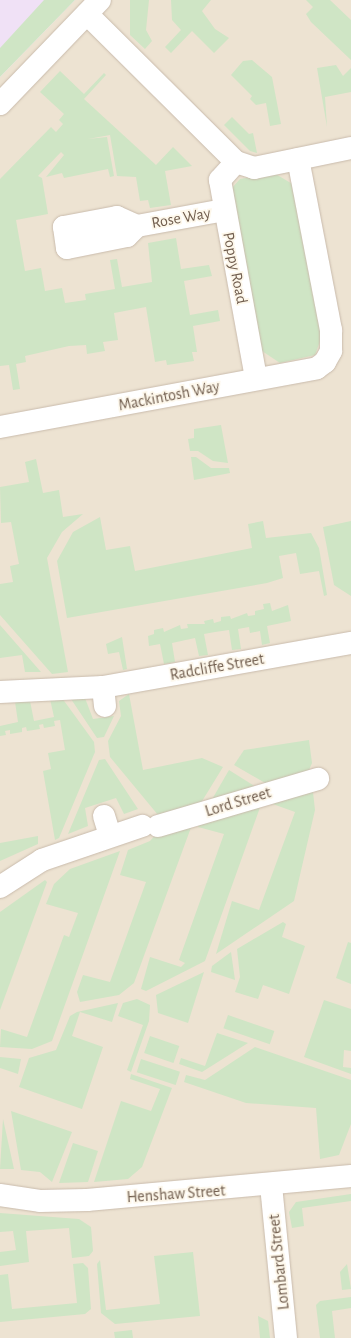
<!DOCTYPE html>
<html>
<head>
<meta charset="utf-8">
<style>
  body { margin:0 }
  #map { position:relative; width:351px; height:1338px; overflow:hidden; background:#f9f3e4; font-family:"Alegreya Sans",sans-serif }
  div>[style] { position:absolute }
  .residential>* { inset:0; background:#ede3d2 }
  .education>* { inset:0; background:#f0e1f6 }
  .green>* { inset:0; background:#cfe5c5; transform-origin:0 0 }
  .roads { filter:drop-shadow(0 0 1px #c9bbac) drop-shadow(0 0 1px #c9bbac) }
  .street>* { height:22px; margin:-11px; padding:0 11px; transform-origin:11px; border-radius:11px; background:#fff }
  .secondary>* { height:22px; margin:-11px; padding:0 11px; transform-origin:11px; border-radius:11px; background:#fff }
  span { translate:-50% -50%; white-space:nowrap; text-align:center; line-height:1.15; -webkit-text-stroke:3.5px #fdf7ea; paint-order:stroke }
  .street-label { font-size:16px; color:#6f5c4d }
</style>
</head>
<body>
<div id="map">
  <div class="residential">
    <div style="clip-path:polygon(75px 0,351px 0,351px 1338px,0 1338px,0 77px)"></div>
  </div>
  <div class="education">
    <div style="clip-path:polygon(0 0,75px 0,0 77px)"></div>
  </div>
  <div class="green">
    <div style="clip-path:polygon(44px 0,75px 0,0 77px,0 48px)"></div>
    <div style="clip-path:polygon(130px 0,149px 0,146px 30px,152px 41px,145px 49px,130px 35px)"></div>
    <div style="clip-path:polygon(171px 0,211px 0,202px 11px,215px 29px,229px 38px,214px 53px,192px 31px,171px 53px,165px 47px,181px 30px,172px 20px)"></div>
    <div style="clip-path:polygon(306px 0,330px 0,351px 20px,351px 60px,311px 22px,306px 14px,313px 7px)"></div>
    <div style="clip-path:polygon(252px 60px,272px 77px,281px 124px,270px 126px,266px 103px,256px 105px,250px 99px,252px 96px,231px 75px,243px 61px)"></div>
    <div style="clip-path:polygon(336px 65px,343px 76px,351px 68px,351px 92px,325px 97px,327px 127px,317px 68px)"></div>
    <div style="clip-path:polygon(60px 71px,84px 94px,104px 73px,106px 75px,84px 99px,156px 165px,173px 147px,192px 166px,165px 171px,171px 205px,150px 208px,148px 200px,140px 201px,136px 177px,117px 176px,110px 135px,88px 139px,107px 137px,114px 176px,110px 177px,108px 169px,64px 178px,62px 173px,46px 177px,64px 155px,61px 152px,38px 176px,42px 178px,48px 214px,16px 220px,25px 271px,41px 268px,45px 291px,62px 288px,65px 303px,86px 300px,85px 294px,115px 289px,110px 260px,117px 259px,122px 287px,152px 282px,148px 243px,176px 238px,181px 269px,209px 265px,212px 276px,184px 281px,190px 315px,218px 310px,220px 321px,193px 326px,197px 352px,192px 352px,194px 361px,167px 365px,166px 360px,155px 362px,146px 307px,114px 313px,118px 340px,103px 342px,105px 351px,87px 354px,86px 345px,69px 346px,25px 356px,26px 362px,16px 364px,20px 389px,13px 390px,9px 365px,0 366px,0 179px,51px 127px,56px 132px,63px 124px,59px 120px,64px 114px,40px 92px)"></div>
    <div style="clip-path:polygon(232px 117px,249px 134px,253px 133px,257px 153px,250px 151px,224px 125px)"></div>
    <div style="clip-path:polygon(274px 173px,294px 185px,322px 336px,315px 355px,280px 363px,259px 349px,231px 189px,240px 179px)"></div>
    <div style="clip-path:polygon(221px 425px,228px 463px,213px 461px,198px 451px,190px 451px,188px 439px,194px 438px,194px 429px)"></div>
    <div style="clip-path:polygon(191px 457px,196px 457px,211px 468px,229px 468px,230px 473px,194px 480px)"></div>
    <div style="clip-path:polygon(36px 459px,43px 493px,59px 490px,63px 517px,83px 514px,62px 532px,47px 558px,68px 672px,52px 674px,0 615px,0 584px,13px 582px,10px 566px,19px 564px,11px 522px,1px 523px,0 487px,29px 482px,25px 462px)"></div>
    <div style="clip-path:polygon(100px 517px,106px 550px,130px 546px,135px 571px,252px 548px,248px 524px,263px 521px,266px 538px,311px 533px,319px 548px,327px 595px,324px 596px,319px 571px,300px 574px,296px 553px,279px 556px,283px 578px,267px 583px,67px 618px,57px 561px,73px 532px)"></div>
    <div style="clip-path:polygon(351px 521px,351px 596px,334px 585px,323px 527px)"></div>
    <div style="clip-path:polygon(270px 603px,272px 611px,288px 605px,291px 621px,267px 626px,270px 643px,262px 645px,260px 631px,250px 633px,249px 627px,238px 629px,241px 649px,232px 650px,229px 630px,215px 632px,204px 634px,208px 655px,199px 656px,195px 638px,172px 643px,175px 662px,164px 664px,160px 644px,149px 646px,148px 636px,154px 634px,154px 630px,163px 628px,164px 632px,180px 625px,181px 629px,188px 628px,187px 624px,205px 624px,204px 621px,213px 619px,214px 623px,221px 621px,221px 617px,230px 616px,231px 619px,247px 613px,248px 616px,255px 615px,255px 611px,264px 609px,263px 604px)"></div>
    <div style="clip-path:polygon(0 625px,41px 672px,25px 672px,22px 655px,0 658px)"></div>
    <div style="clip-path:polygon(122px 637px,127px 669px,123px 670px,119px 652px,108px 654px,106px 644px)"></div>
    <div style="clip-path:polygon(129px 694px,143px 770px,202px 758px,223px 767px,196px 811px,163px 821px,110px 757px,108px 741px,121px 716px,119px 701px)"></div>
    <div style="clip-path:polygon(62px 698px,94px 742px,95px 752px,59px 838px,55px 840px,43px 771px,51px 769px,48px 753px,65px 750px,60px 720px,54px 721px,55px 726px,44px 728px,43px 724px,39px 725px,40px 729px,27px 731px,26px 727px,22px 728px,22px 732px,10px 734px,10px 730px,5px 731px,6px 735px,0 736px,0 726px,18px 722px,15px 702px,30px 701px,34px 721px,54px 717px,50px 699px)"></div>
    <div style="clip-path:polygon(85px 698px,93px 719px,114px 716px,104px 737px,97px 738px,71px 699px)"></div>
    <div style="clip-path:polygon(309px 740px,312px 763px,306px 777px,272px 787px,234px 765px,244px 750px)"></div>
    <div style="clip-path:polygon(105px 759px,138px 809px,124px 814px,116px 798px,85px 808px,88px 826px,68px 834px,99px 760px)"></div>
    <div style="clip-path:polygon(229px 770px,261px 790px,207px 808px)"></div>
    <div style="clip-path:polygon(313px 792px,315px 810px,294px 901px,216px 954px,232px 901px,259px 910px,295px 812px,270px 803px)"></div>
    <div style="clip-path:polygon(263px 799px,205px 961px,146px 991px,141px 989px,150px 957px,181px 967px,185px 963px,179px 960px,224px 834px,198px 827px,202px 818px)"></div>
    <div style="clip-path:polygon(193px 822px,134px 983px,119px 995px,80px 1002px,77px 992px,83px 975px,110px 982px,146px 882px,120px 875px,128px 850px,150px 841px,158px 832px)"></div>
    <div style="clip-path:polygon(38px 836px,38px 844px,0 861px,0 843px)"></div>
    <div style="clip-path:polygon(120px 851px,52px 1041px,32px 1049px,0 1047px,1px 1029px,27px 1037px,64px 935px,69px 937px,78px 913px,46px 904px,54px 884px,70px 869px)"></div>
    <div style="clip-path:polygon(45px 880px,47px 882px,0 1010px,0 912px)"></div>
    <div style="clip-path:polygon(283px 922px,286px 924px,282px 937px,305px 946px,289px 994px,263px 985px,258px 999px,235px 992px,240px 977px,237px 949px)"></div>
    <div style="clip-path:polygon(348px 942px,351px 943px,351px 984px,336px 978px)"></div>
    <div style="clip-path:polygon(231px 952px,235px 980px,211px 972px,212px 966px)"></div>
    <div style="clip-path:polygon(204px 972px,188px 1023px,158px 1013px,156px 995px)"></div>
    <div style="clip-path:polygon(137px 999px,150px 1005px,149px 1021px,131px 1072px,127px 1070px,143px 1025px,118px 1016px,123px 1003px)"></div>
    <div style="clip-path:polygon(324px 1000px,351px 1009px,351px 1051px,344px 1050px,343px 1067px,351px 1068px,351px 1074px,304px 1057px)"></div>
    <div style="clip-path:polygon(118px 1003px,112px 1022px,80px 1012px,72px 1036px,103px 1047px,82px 1109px,19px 1087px,29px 1058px,56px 1050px,70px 1016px,77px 1012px)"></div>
    <div style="left:228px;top:1015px;width:49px;height:14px;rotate:19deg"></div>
    <div style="clip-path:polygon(217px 1033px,248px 1043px,202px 1072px,179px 1064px,181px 1058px,205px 1066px)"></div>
    <div style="left:150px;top:1036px;width:31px;height:18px;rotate:19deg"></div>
    <div style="clip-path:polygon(255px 1047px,351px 1080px,351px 1124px,339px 1155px,320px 1159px,316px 1108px,246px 1103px,184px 1082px,186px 1075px,205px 1080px)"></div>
    <div style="clip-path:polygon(0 1057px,21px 1059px,18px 1074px,0 1068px)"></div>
    <div style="left:141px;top:1059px;width:41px;height:14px;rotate:18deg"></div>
    <div style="clip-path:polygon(131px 1074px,172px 1088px,142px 1167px,128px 1179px,94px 1182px,121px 1101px,151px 1111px,160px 1089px,130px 1079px)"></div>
    <div style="clip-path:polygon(11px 1111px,72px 1132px,52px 1182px,40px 1172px,21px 1170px)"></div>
    <div style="clip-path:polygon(3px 1119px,14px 1169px,0 1169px)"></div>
    <div style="clip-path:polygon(73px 1143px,98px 1151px,88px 1182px,59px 1183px)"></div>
    <div style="clip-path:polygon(351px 1194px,351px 1201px,302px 1208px,304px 1226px,292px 1228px,289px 1212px,296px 1202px)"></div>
    <div style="clip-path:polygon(0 1213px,79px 1219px,91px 1227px,93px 1251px,89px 1256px,72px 1258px,69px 1228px,26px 1231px,29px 1262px,0 1266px,0 1252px,16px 1250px,13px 1231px,0 1232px)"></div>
    <div style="clip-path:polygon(193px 1252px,200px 1316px,115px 1324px,101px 1313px,97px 1264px,100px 1260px,106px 1310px,160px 1304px,154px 1256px)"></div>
    <div style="clip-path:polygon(83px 1263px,88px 1268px,91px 1309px,85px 1314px,0 1322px,0 1275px,8px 1274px,12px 1309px,77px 1303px,73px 1264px)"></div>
    <div style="clip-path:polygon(347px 1264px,351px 1289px,342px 1290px,340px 1272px)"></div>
    <div style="clip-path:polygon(351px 1297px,351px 1308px,332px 1311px,335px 1338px,320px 1338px,316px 1305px,320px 1301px)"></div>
    <div style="clip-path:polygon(258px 1316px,268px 1321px,270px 1338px,260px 1338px)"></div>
    <div style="clip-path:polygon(132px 1330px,133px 1338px,115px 1338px,114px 1332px)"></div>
  </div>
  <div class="roads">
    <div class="street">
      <div style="left:87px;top:14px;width:210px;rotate:44.8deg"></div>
      <div style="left:236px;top:162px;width:19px;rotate:18deg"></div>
      <div style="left:254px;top:168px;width:99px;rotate:-11.7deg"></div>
      <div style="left:0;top:104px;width:144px;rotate:-46.1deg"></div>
      <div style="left:236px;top:162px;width:24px;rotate:132deg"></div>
      <div style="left:220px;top:180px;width:202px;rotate:79.7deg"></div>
      <div style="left:137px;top:226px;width:22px;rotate:-156deg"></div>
      <div style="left:117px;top:217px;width:54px;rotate:169.3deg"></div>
      <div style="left:64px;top:227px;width:21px;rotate:82deg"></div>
      <div style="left:67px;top:248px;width:61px;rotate:-11.3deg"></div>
      <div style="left:127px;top:236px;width:14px;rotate:-45deg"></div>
      <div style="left:137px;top:226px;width:88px;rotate:-10.4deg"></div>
      <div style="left:0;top:427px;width:322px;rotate:-10.5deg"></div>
      <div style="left:317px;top:368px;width:10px;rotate:-37deg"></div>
      <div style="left:325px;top:362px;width:13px;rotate:-61deg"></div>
      <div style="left:331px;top:351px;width:21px;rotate:-90deg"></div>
      <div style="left:331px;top:330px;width:174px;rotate:-100.9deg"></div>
      <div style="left:103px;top:687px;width:19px;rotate:84deg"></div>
      <div style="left:0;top:692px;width:103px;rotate:-2.8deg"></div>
      <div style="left:103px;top:687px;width:252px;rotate:-10.1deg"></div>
      <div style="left:104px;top:816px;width:21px;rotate:73deg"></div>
      <div style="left:158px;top:826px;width:167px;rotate:-16.4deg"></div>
      <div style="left:0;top:887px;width:50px;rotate:-32.7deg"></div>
      <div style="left:42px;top:860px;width:106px;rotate:-18.8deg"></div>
      <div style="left:271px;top:1185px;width:154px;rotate:84.4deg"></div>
    </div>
    <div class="secondary">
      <div style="left:0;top:1195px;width:40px;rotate:8.5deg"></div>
      <div style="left:40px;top:1201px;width:47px;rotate:-1.2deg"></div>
      <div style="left:87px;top:1200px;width:265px;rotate:-5.2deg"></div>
    </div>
  </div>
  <div class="street-label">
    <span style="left:181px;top:218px;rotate:-10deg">Rose Way</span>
    <span style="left:235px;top:268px;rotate:79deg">Poppy Road</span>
    <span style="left:169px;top:396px;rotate:-11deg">Mackintosh Way</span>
    <span style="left:217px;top:667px;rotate:-10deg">Radcliffe Street</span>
    <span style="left:238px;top:802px;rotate:-17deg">Lord Street</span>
    <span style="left:176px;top:1194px;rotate:-4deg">Henshaw Street</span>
    <span style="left:279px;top:1262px;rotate:-96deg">Lombard Street</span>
  </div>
</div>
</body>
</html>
